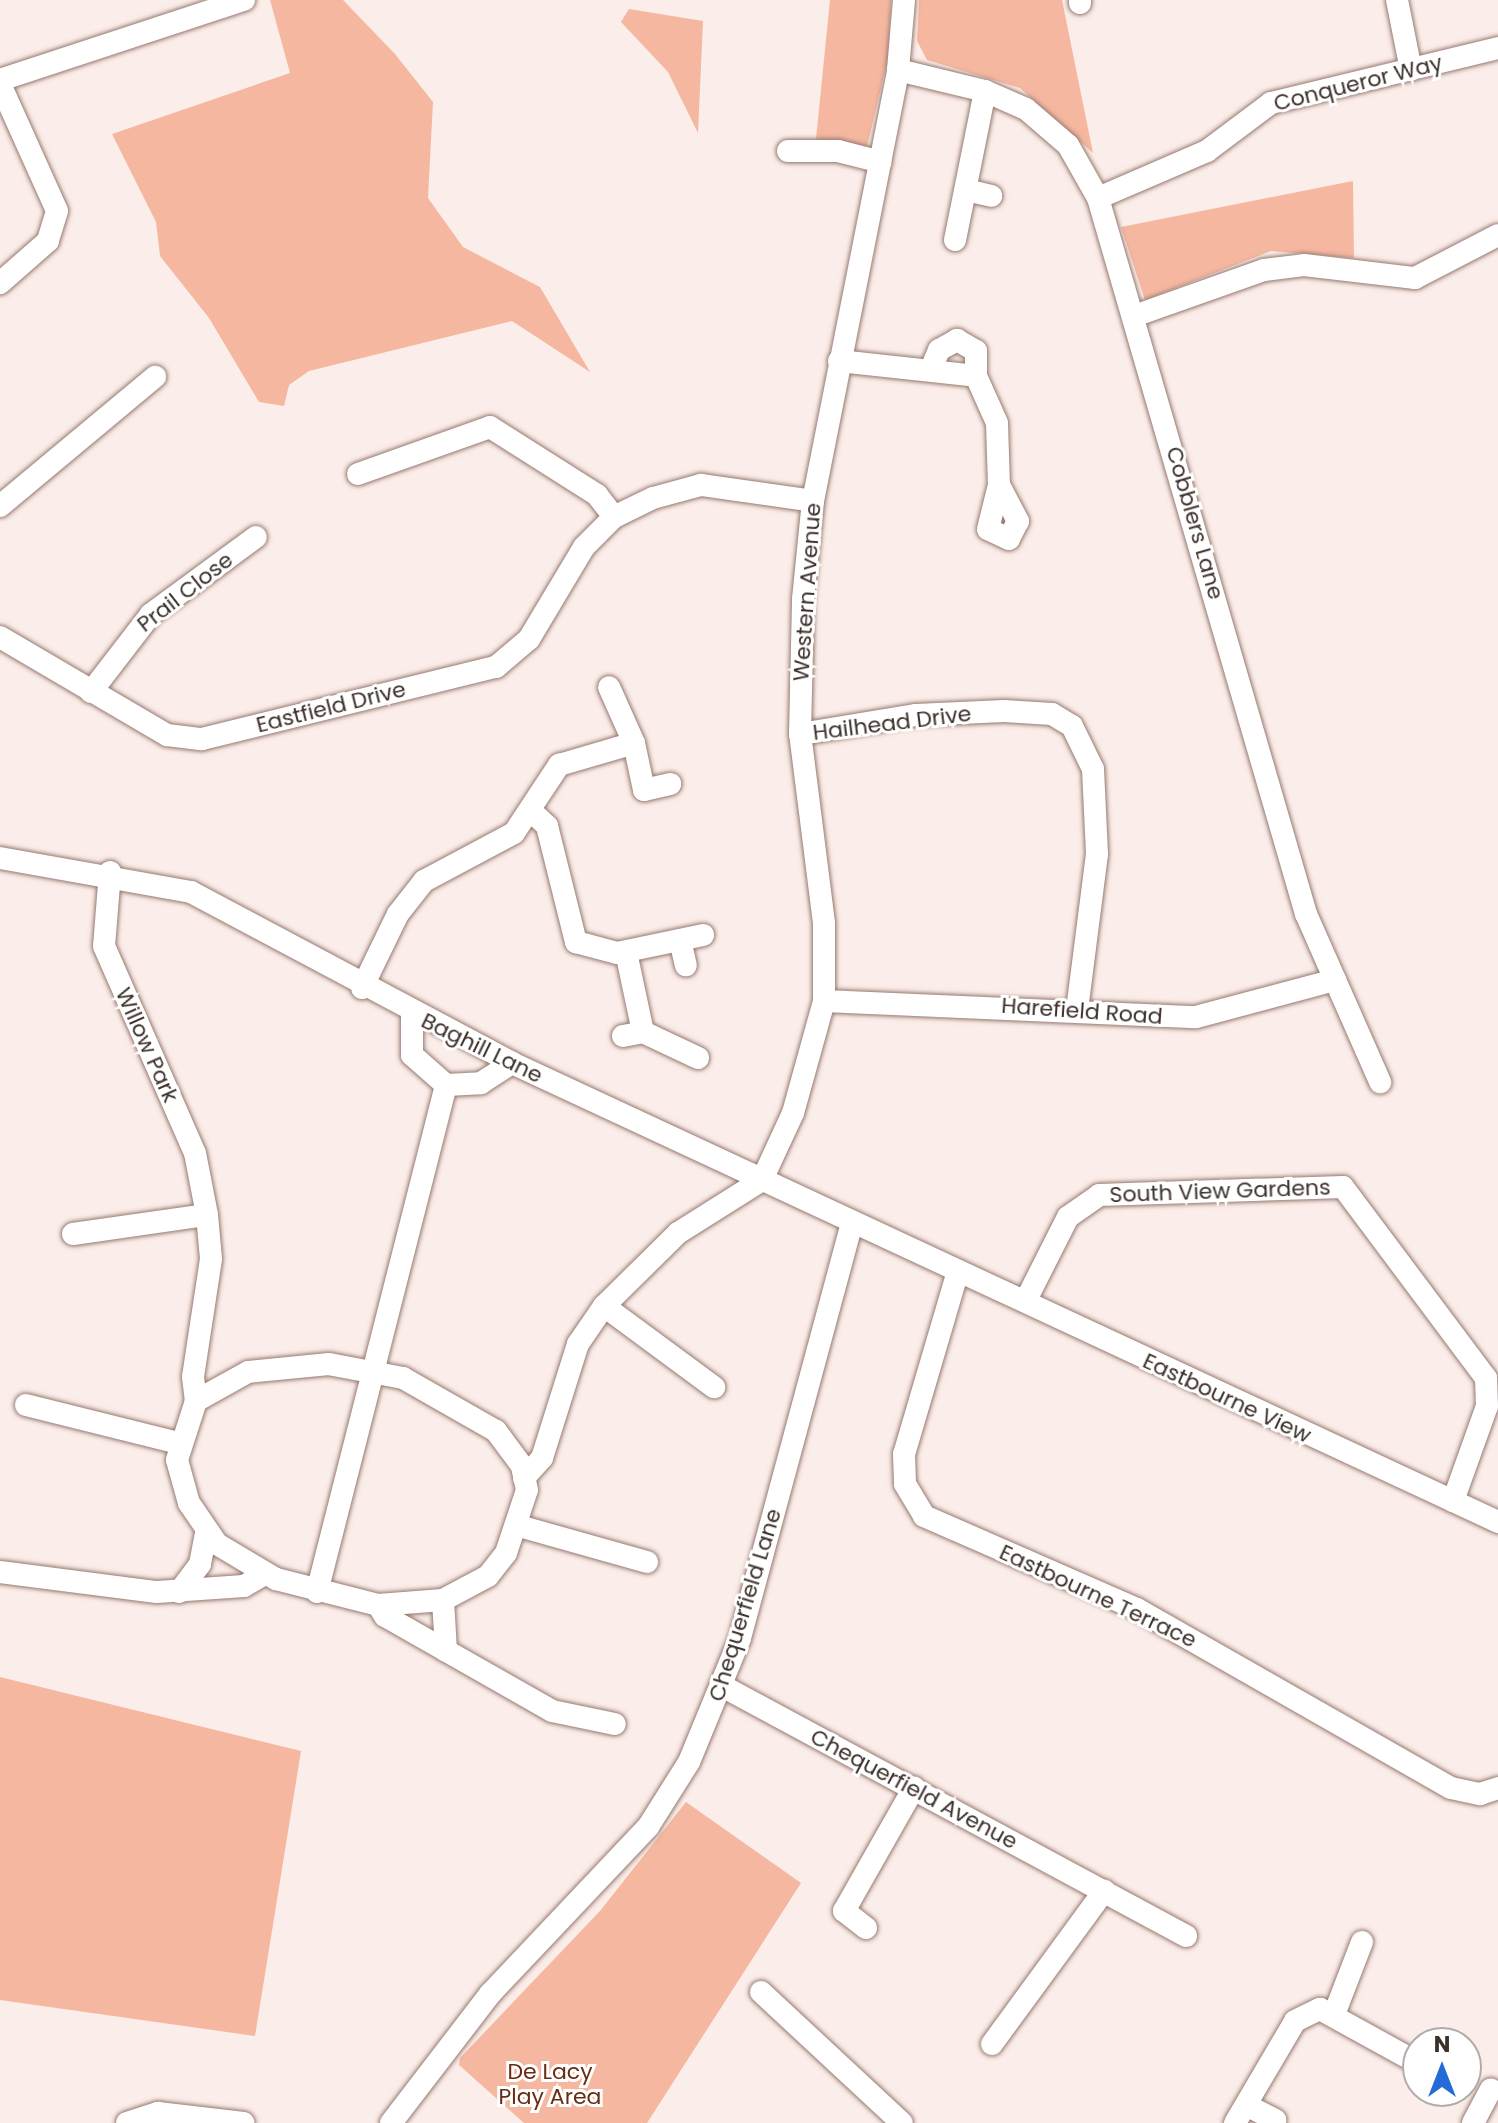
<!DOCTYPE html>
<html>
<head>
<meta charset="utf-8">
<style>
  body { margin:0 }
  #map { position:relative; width:1498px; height:2123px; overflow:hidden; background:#fbede9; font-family:Poppins,sans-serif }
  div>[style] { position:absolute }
  .green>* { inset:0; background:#f5b7a0 }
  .roads { filter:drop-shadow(0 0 2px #96796f) drop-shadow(0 0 2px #96796f) }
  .minor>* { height:22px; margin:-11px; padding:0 11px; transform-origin:11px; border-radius:11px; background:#fff }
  span { translate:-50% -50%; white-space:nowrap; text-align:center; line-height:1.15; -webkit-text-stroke:6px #fff; paint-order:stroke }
  .street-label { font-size:22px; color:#3c302b }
  .park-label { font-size:22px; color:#682c14 }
  .north { position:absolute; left:1402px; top:2027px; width:80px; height:80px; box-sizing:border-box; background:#fff; border:2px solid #b1acaa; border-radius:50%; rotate:0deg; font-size:22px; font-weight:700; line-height:32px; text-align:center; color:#3c302b }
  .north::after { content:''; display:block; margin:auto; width:28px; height:36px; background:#236bd6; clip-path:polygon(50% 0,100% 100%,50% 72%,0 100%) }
</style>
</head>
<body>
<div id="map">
  <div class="green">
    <div style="clip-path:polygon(270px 0,343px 0,395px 54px,433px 102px,428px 198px,463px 247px,540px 287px,590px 372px,512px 321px,309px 371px,289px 385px,284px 406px,259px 402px,209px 318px,160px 256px,156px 222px,112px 134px,290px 73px)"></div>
    <div style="clip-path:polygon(830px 0,891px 0,888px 58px,867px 147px,816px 139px)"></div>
    <div style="clip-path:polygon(919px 0,1062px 0,1093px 153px,1020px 88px,927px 60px,917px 41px)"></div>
    <div style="clip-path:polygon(629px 9px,703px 21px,698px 133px,668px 72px,621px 22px)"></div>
    <div style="clip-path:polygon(1353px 181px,1354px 258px,1271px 251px,1145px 300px,1121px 227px)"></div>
    <div style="clip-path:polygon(0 1677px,301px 1751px,255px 2036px,0 2000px)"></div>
    <div style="clip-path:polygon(686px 1802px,801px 1883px,647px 2123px,524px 2123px,459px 2065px,460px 2058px,600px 1911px)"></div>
  </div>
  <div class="roads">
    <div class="minor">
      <div style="left:1080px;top:0;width:3px;rotate:90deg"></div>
      <div style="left:1397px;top:0;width:71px;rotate:78.7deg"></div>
      <div style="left:898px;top:70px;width:89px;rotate:13.6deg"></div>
      <div style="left:985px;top:91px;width:45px;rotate:23.7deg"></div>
      <div style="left:1026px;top:109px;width:55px;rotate:40.6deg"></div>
      <div style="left:1068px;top:145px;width:61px;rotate:60.5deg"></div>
      <div style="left:1098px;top:198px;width:746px;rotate:73.8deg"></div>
      <div style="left:1306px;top:914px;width:184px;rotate:66.2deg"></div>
      <div style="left:0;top:80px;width:257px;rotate:-18.2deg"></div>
      <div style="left:0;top:84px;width:139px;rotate:65.8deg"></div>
      <div style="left:57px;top:211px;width:31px;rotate:107deg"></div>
      <div style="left:48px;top:241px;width:64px;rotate:138.8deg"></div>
      <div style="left:788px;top:151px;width:50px"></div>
      <div style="left:838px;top:151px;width:44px;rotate:14.3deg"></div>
      <div style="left:966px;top:190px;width:26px;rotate:13deg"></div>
      <div style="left:1098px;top:198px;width:119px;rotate:-23.3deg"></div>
      <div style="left:1207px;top:151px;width:80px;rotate:-36.9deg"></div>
      <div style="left:1271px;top:103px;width:234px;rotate:-13.6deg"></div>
      <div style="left:955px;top:240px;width:152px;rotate:-78.6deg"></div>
      <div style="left:1137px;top:315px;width:135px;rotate:-19.5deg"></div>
      <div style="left:1264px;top:270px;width:40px;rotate:-7.1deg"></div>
      <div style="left:1304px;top:265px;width:112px;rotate:6.7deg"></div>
      <div style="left:1415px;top:278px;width:93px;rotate:-27.4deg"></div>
      <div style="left:839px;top:361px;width:138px;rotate:6.2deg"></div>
      <div style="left:976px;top:376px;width:51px;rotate:65.9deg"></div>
      <div style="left:997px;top:423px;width:62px;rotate:88.2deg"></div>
      <div style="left:999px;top:485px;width:41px;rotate:62.2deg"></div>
      <div style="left:1018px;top:521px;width:20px;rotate:117deg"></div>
      <div style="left:1009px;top:539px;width:23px;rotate:-155deg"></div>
      <div style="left:988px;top:529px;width:45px;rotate:-76deg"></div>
      <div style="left:931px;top:369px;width:21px;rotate:-67deg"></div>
      <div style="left:939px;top:350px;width:21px;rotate:-29deg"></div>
      <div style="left:957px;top:340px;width:22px;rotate:30deg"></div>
      <div style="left:976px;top:351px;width:25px;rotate:90deg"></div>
      <div style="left:358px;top:474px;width:140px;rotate:-19.6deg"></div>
      <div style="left:490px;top:427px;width:127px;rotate:32.4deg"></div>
      <div style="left:597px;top:495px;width:28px;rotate:52deg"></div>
      <div style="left:0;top:506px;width:202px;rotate:-39.8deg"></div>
      <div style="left:0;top:637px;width:194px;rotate:30.4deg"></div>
      <div style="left:167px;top:735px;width:35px;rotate:7deg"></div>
      <div style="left:202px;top:739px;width:303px;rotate:-13.8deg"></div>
      <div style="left:496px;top:667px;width:43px;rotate:-40.3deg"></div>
      <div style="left:529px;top:639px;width:107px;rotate:-59.1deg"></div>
      <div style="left:584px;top:547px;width:42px;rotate:-45deg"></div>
      <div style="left:614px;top:517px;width:43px;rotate:-26deg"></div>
      <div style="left:653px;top:498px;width:50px;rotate:-15.2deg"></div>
      <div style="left:701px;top:485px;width:113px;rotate:8.1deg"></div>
      <div style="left:91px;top:692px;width:98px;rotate:-52.4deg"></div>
      <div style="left:151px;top:614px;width:130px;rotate:-36.3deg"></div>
      <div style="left:800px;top:734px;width:118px;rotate:-9.3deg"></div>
      <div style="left:916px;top:715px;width:88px;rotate:-2.6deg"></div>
      <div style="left:1004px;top:711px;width:48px;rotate:3.6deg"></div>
      <div style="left:1052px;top:714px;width:23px;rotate:31deg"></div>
      <div style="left:1072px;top:726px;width:48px;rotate:64deg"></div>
      <div style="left:1093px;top:769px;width:85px;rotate:87.3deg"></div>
      <div style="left:1097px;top:854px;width:158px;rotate:97.3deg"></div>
      <div style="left:634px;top:743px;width:48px;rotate:78deg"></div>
      <div style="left:644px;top:790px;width:27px;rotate:-13deg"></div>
      <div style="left:531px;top:811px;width:22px;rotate:43deg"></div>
      <div style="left:547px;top:826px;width:120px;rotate:76deg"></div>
      <div style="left:576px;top:942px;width:42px;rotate:15deg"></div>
      <div style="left:617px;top:953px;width:88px;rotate:-11.8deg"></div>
      <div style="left:0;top:858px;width:194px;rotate:10.1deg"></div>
      <div style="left:191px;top:892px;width:364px;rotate:28deg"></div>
      <div style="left:512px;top:1063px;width:1088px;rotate:24.96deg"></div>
      <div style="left:110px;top:872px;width:74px;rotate:94.6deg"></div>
      <div style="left:104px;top:946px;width:226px;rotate:66.3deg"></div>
      <div style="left:195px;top:1153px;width:63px;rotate:79deg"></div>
      <div style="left:207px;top:1215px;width:44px;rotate:84.8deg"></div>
      <div style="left:211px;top:1259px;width:119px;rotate:98.7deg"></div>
      <div style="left:193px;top:1377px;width:24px;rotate:83deg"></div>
      <div style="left:680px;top:940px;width:26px;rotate:77deg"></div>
      <div style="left:626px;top:952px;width:82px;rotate:78deg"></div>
      <div style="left:362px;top:988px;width:82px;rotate:-64.1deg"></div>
      <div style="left:398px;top:914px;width:42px;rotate:-51.8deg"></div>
      <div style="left:424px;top:881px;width:102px;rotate:-28.1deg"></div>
      <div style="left:514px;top:833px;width:82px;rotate:-56.5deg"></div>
      <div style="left:559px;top:765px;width:78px;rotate:-16.3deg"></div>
      <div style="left:634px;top:743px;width:61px;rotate:-114.1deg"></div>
      <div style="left:824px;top:1001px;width:372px;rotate:2.5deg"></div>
      <div style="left:1196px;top:1017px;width:144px;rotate:-14.9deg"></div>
      <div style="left:412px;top:1015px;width:40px;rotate:90deg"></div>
      <div style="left:412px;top:1055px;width:45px;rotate:41.4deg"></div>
      <div style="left:446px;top:1085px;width:35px;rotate:-3deg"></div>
      <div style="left:481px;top:1083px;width:37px;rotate:-33deg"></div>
      <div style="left:623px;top:1036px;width:20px;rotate:-11deg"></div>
      <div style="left:643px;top:1032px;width:61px;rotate:25.3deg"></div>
      <div style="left:73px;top:1234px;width:135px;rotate:-8.1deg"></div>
      <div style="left:958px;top:1271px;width:191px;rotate:106.4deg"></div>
      <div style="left:904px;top:1454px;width:30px;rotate:88deg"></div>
      <div style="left:905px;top:1484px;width:37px;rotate:59deg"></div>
      <div style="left:924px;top:1516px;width:232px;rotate:23.6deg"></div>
      <div style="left:1137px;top:1609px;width:361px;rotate:29.7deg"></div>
      <div style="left:1451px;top:1788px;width:30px;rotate:12deg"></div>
      <div style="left:1480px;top:1794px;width:19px;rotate:-18deg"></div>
      <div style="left:1026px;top:1300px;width:93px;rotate:-63.2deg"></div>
      <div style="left:1068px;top:1217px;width:38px;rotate:-35deg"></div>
      <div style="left:1099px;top:1195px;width:244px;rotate:-1.9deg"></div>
      <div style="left:1343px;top:1187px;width:239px;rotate:53.2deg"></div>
      <div style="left:1486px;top:1378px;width:28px;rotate:88deg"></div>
      <div style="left:1487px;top:1406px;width:101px;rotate:109.7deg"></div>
      <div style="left:604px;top:1306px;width:137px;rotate:36.4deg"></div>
      <div style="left:26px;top:1405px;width:157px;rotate:14deg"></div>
      <div style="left:524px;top:1478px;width:27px;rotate:-48deg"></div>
      <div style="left:542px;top:1458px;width:120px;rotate:-72.5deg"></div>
      <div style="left:578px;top:1344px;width:46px;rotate:-55.6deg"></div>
      <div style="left:604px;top:1306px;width:104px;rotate:-44.6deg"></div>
      <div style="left:678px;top:1233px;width:99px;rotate:-32.2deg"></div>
      <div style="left:762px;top:1180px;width:74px;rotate:-65.2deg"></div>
      <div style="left:793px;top:1113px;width:116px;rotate:-74.5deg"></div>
      <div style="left:824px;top:1001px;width:78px;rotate:-90deg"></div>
      <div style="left:824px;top:923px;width:191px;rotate:-97.2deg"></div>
      <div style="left:800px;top:734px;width:135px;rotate:-88.7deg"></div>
      <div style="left:803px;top:599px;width:99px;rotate:-84.2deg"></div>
      <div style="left:813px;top:501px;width:439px;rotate:-78.8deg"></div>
      <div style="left:898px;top:70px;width:70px;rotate:-85.1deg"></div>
      <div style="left:519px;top:1526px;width:133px;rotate:15.7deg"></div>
      <div style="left:0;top:1572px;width:158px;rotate:7.3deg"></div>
      <div style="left:157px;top:1592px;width:87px;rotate:-3.9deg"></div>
      <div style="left:244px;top:1586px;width:24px;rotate:-30deg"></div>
      <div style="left:179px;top:1592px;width:35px;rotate:-53deg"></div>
      <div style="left:200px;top:1564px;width:33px;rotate:-79deg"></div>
      <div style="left:317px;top:1592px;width:523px;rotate:-75.72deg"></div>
      <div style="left:443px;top:1600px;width:51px;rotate:86.6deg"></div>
      <div style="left:378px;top:1605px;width:65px;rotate:-4.4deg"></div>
      <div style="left:443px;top:1600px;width:51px;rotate:-28.1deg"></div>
      <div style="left:488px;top:1576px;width:29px;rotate:-52deg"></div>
      <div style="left:506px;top:1553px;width:66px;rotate:-71.6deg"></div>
      <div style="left:527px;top:1490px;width:25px;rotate:-102deg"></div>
      <div style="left:522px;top:1466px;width:44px;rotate:-126.6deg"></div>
      <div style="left:496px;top:1431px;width:107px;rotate:-150.3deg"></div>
      <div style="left:403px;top:1378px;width:75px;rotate:-169.3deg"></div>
      <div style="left:329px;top:1364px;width:81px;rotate:174.4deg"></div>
      <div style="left:248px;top:1372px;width:60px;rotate:150.9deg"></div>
      <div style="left:196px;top:1401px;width:62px;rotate:107.9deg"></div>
      <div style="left:177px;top:1460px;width:45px;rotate:74.4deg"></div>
      <div style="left:189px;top:1503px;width:50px;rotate:55.7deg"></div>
      <div style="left:217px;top:1544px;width:69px;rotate:30.7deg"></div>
      <div style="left:276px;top:1579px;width:105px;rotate:14.3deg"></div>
      <div style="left:378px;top:1605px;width:13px;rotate:58deg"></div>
      <div style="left:385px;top:1616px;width:192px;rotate:29.6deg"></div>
      <div style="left:552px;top:1711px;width:64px;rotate:11.7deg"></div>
      <div style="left:724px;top:1687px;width:525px;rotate:28.32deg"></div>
      <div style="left:866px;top:1928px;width:28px;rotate:-142deg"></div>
      <div style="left:844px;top:1911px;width:142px;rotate:-60.4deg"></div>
      <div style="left:761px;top:1992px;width:192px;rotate:42.9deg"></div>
      <div style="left:1335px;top:2012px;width:75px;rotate:-68.9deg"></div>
      <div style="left:992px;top:2044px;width:190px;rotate:-53.8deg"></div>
      <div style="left:1246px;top:2105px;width:33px;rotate:27deg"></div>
      <div style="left:127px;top:2123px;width:33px;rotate:-18deg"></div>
      <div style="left:158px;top:2113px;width:86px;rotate:6.7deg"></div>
      <div style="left:391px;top:2123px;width:163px;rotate:-52.5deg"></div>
      <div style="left:490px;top:1994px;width:230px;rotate:-46.6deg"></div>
      <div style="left:648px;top:1827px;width:77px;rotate:-57.8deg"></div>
      <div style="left:689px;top:1762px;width:134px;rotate:-67.6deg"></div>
      <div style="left:740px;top:1638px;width:430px;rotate:-74.9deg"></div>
      <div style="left:1235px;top:2123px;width:118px;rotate:-59.5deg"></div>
      <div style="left:1295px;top:2021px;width:28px;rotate:-26deg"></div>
      <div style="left:1320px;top:2009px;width:112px;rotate:28.9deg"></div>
      <div style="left:1473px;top:2123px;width:38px;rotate:-62deg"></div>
    </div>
  </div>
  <div class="street-label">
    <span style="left:1358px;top:83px;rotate:-14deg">Conqueror Way</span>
    <span style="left:1195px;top:523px;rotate:74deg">Cobblers Lane</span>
    <span style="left:185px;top:592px;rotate:-38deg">Prail Close</span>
    <span style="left:807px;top:592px;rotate:-86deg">Western Avenue</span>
    <span style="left:331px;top:707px;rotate:-14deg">Eastfield Drive</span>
    <span style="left:892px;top:723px;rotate:-7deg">Hailhead Drive</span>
    <span style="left:1082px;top:1011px;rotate:4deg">Harefield Road</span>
    <span style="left:147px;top:1045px;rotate:66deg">Willow Park</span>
    <span style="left:482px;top:1048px;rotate:26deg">Baghill Lane</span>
    <span style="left:1220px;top:1191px;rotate:-2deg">South View Gardens</span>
    <span style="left:1227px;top:1398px;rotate:25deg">Eastbourne View</span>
    <span style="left:1098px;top:1596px;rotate:25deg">Eastbourne Terrace</span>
    <span style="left:745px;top:1605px;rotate:-73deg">Chequerfield Lane</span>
    <span style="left:914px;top:1789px;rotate:28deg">Chequerfield Avenue</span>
  </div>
  <div class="park-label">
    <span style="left:550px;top:2084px">De Lacy<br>Play Area</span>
  </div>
  <div class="north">N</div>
</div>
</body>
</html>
